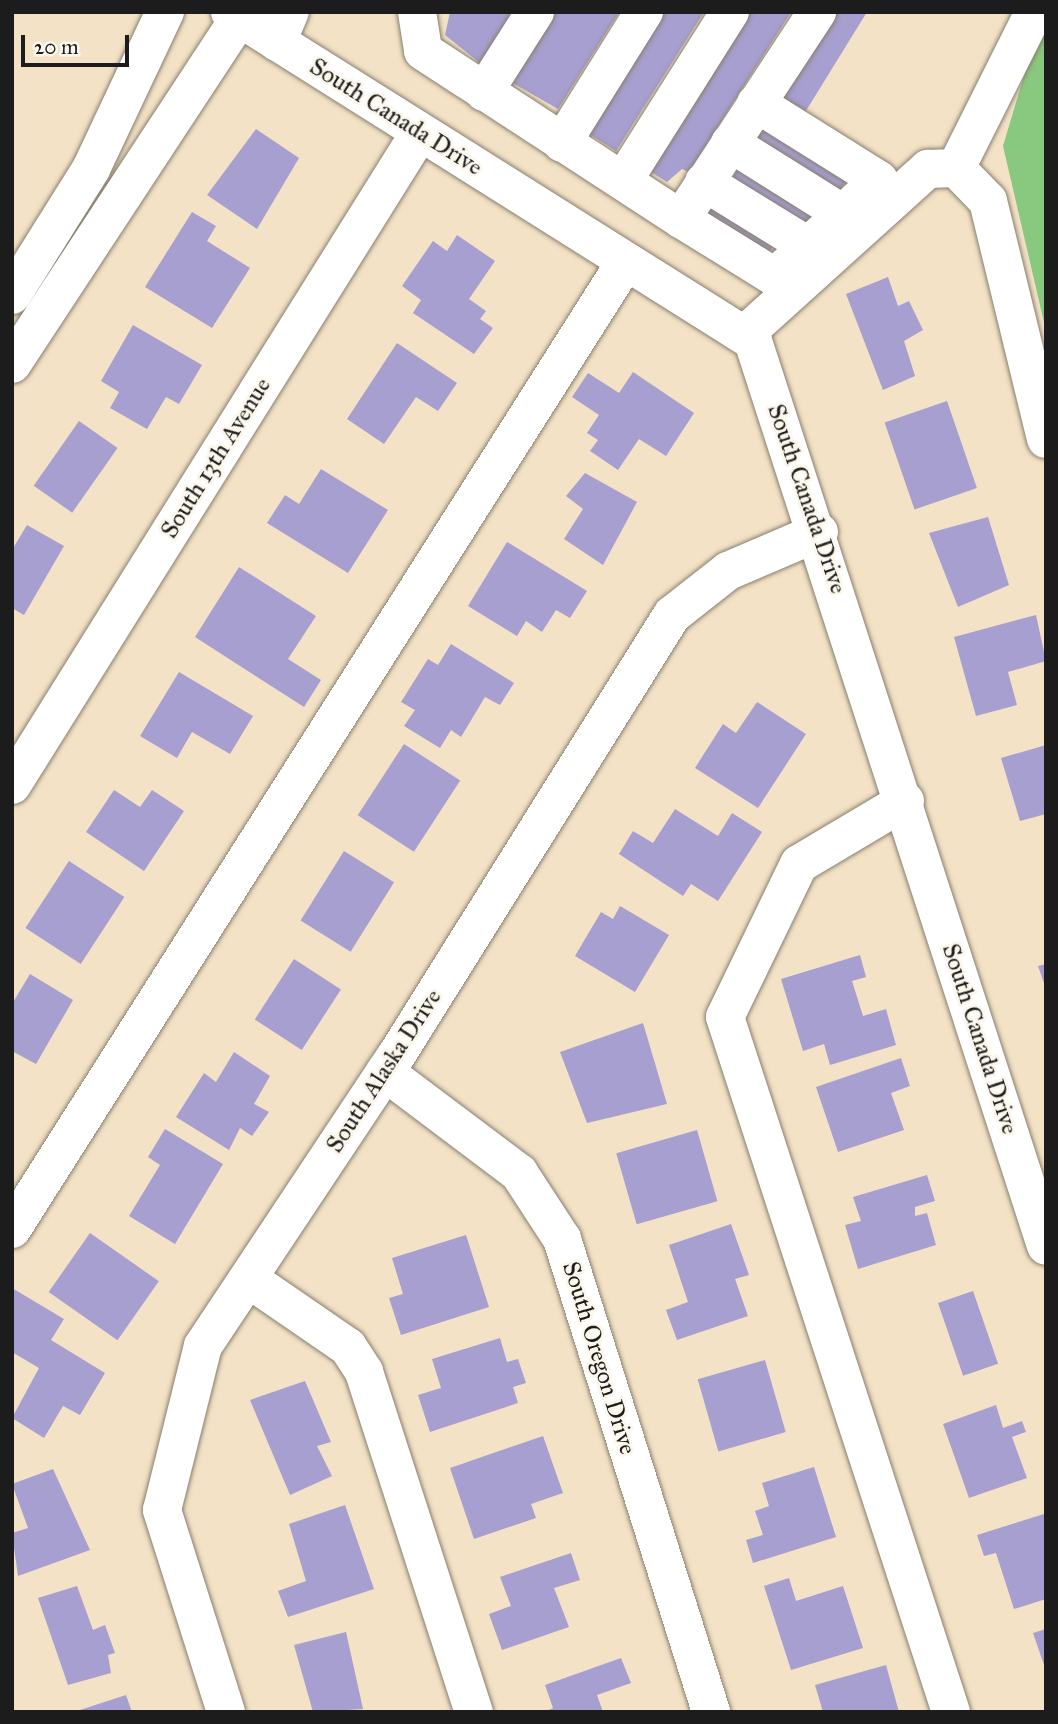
<!DOCTYPE html>
<html>
<head>
<meta charset="utf-8">
<style>
  body { margin:0 }
  #map { position:relative; width:1058px; height:1724px; overflow:hidden; background:#f3e2c5; font-family:"IM FELL Great Primer",serif }
  div>[style] { position:absolute }
  .green>* { inset:0; background:#89c87f }
  .building>* { inset:0; background:#a79fcf; transform-origin:0 0 }
  .roads { filter:drop-shadow(0 0 2px #887f70) drop-shadow(0 0 2px #887f70) }
  .minor>* { height:38px; margin:-19px; padding:0 19px; transform-origin:19px; border-radius:19px; background:#fff }
  span { translate:-50% -50%; white-space:nowrap; text-align:center; line-height:1.15; -webkit-text-stroke:6px #fbf7ec; paint-order:stroke }
  .street-label { font-size:24px; color:#1c1c1c }
  .frame { position:absolute; inset:0; border:14px solid #1c1c1c; pointer-events:none }
  .scale { position:absolute; left:21px; top:35px; width:108px; height:32px; box-sizing:border-box; border:4px solid #1c1c1c; border-top:0; padding-left:9px; font-size:21px; line-height:24px; white-space:nowrap; color:#1c1c1c; -webkit-text-stroke:5px #fbf7ec; paint-order:stroke }
</style>
</head>
<body>
<div id="map">
  <div class="green">
    <div style="clip-path:polygon(1043px 12px,1046px 12px,1046px 331px,1003px 146px)"></div>
  </div>
  <div class="building">
    <div style="clip-path:polygon(450px 12px,512px 12px,480px 63px,445px 35px)"></div>
    <div style="clip-path:polygon(556px 12px,619px 12px,558px 109px,511px 82px)"></div>
    <div style="clip-path:polygon(663px 12px,704px 12px,616px 151px,588px 133px)"></div>
    <div style="clip-path:polygon(748px 12px,791px 12px,689px 172px,682px 169px,667px 182px,648px 170px)"></div>
    <div style="clip-path:polygon(837px 12px,867px 12px,804px 114px,782px 99px)"></div>
    <div style="left:763px;top:122px;width:102px;height:19px;rotate:33deg"></div>
    <div style="clip-path:polygon(256px 129px,299px 158px,257px 229px,207px 195px)"></div>
    <div style="left:741px;top:164px;width:88px;height:17px;rotate:32deg"></div>
    <div style="left:714px;top:201px;width:74px;height:20px;rotate:32deg"></div>
    <div style="clip-path:polygon(192px 212px,216px 226px,207px 241px,250px 268px,212px 328px,145px 287px)"></div>
    <div style="clip-path:polygon(457px 235px,495px 261px,469px 299px,486px 311px,480px 319px,493px 328px,474px 354px,413px 313px,421px 300px,402px 286px,433px 241px,447px 251px)"></div>
    <div style="clip-path:polygon(888px 277px,898px 306px,909px 301px,923px 330px,904px 341px,915px 376px,883px 390px,846px 294px)"></div>
    <div style="clip-path:polygon(133px 325px,202px 365px,179px 404px,166px 397px,147px 429px,110px 408px,119px 392px,101px 381px)"></div>
    <div style="clip-path:polygon(397px 343px,457px 383px,438px 411px,416px 397px,384px 444px,347px 419px)"></div>
    <div style="clip-path:polygon(633px 372px,694px 413px,666px 456px,639px 439px,618px 470px,590px 451px,598px 440px,587px 433px,599px 415px,572px 397px,588px 373px,619px 393px)"></div>
    <div style="left:947px;top:401px;width:92px;height:66px;rotate:71deg"></div>
    <div style="left:79px;top:421px;width:47px;height:79px;rotate:35deg"></div>
    <div style="clip-path:polygon(321px 469px,388px 510px,348px 573px,267px 523px,285px 495px,299px 504px)"></div>
    <div style="clip-path:polygon(585px 473px,637px 502px,603px 565px,564px 539px,583px 509px,566px 496px)"></div>
    <div style="clip-path:polygon(988px 517px,1009px 585px,958px 607px,929px 533px)"></div>
    <div style="clip-path:polygon(27px 525px,64px 546px,24px 615px,12px 608px,12px 550px)"></div>
    <div style="clip-path:polygon(507px 542px,587px 591px,570px 618px,556px 610px,542px 632px,526px 621px,517px 636px,468px 606px)"></div>
    <div style="clip-path:polygon(239px 567px,316px 616px,288px 659px,321px 680px,304px 707px,195px 637px)"></div>
    <div style="clip-path:polygon(1036px 615px,1046px 661px,1008px 672px,1017px 705px,976px 716px,954px 637px)"></div>
    <div style="clip-path:polygon(451px 644px,514px 683px,500px 705px,485px 697px,461px 737px,451px 730px,440px 748px,404px 726px,415px 710px,401px 702px,428px 659px,438px 665px)"></div>
    <div style="clip-path:polygon(179px 672px,253px 716px,230px 754px,192px 732px,177px 758px,140px 736px)"></div>
    <div style="clip-path:polygon(757px 702px,806px 734px,758px 808px,695px 768px,723px 724px,736px 733px)"></div>
    <div style="left:404px;top:744px;width:67px;height:85px;rotate:33deg"></div>
    <div style="clip-path:polygon(1046px 745px,1046px 814px,1020px 821px,1001px 758px)"></div>
    <div style="clip-path:polygon(114px 790px,140px 807px,152px 790px,184px 811px,144px 871px,86px 832px)"></div>
    <div style="clip-path:polygon(675px 809px,718px 836px,732px 813px,762px 832px,718px 901px,691px 884px,683px 896px,619px 854px,633px 831px,653px 843px)"></div>
    <div style="left:344px;top:851px;width:59px;height:82px;rotate:32deg"></div>
    <div style="left:69px;top:861px;width:66px;height:80px;rotate:33deg"></div>
    <div style="clip-path:polygon(620px 906px,669px 935px,635px 992px,575px 956px,601px 912px,613px 919px)"></div>
    <div style="clip-path:polygon(860px 955px,866px 977px,852px 981px,863px 1016px,886px 1009px,896px 1045px,830px 1065px,824px 1044px,803px 1051px,781px 979px)"></div>
    <div style="left:294px;top:959px;width:56px;height:72px;rotate:33deg"></div>
    <div style="clip-path:polygon(1046px 964px,1046px 986px,1045px 986px,1038px 966px)"></div>
    <div style="clip-path:polygon(30px 974px,73px 1000px,36px 1064px,12px 1051px,12px 1004px)"></div>
    <div style="clip-path:polygon(643px 1023px,667px 1104px,587px 1123px,560px 1052px)"></div>
    <div style="clip-path:polygon(234px 1052px,270px 1076px,254px 1104px,269px 1112px,252px 1136px,240px 1128px,229px 1150px,176px 1117px,204px 1073px,216px 1082px)"></div>
    <div style="clip-path:polygon(901px 1058px,910px 1086px,891px 1093px,904px 1130px,838px 1152px,816px 1087px)"></div>
    <div style="clip-path:polygon(165px 1129px,223px 1164px,175px 1244px,129px 1216px,160px 1165px,148px 1157px)"></div>
    <div style="left:697px;top:1130px;width:74px;height:84px;rotate:74deg"></div>
    <div style="clip-path:polygon(927px 1175px,935px 1201px,915px 1207px,915px 1216px,927px 1213px,936px 1245px,858px 1269px,845px 1225px,861px 1221px,853px 1197px)"></div>
    <div style="clip-path:polygon(731px 1224px,749px 1275px,735px 1279px,748px 1316px,677px 1340px,666px 1310px,688px 1302px,669px 1245px)"></div>
    <div style="left:90px;top:1233px;width:84px;height:72px;rotate:35deg"></div>
    <div style="clip-path:polygon(466px 1235px,489px 1307px,401px 1335px,389px 1298px,403px 1294px,392px 1258px)"></div>
    <div style="clip-path:polygon(12px 1288px,64px 1319px,51px 1340px,105px 1373px,80px 1415px,63px 1406px,44px 1438px,12px 1418px,39px 1368px,12px 1352px)"></div>
    <div style="left:973px;top:1291px;width:77px;height:37px;rotate:71deg"></div>
    <div style="clip-path:polygon(500px 1338px,507px 1362px,518px 1359px,526px 1383px,513px 1387px,518px 1403px,430px 1432px,418px 1395px,441px 1388px,432px 1359px)"></div>
    <div style="left:765px;top:1360px;width:75px;height:70px;rotate:74deg"></div>
    <div style="clip-path:polygon(305px 1381px,331px 1442px,317px 1446px,332px 1476px,290px 1495px,250px 1400px)"></div>
    <div style="clip-path:polygon(996px 1405px,1003px 1428px,1022px 1421px,1026px 1432px,1012px 1437px,1027px 1478px,969px 1498px,943px 1424px)"></div>
    <div style="clip-path:polygon(543px 1436px,563px 1493px,531px 1504px,536px 1518px,474px 1539px,450px 1468px)"></div>
    <div style="clip-path:polygon(814px 1467px,836px 1537px,753px 1563px,746px 1540px,763px 1535px,755px 1511px,769px 1506px,762px 1483px)"></div>
    <div style="clip-path:polygon(53px 1469px,90px 1550px,18px 1576px,12px 1533px,28px 1528px,12px 1484px)"></div>
    <div style="clip-path:polygon(345px 1505px,374px 1589px,288px 1617px,278px 1591px,306px 1581px,289px 1524px)"></div>
    <div style="clip-path:polygon(1044px 1514px,1046px 1599px,1014px 1609px,996px 1553px,984px 1556px,977px 1535px)"></div>
    <div style="clip-path:polygon(571px 1553px,580px 1580px,554px 1588px,569px 1627px,502px 1650px,489px 1614px,511px 1606px,500px 1577px)"></div>
    <div style="clip-path:polygon(789px 1578px,796px 1601px,843px 1586px,863px 1648px,791px 1670px,764px 1586px)"></div>
    <div style="clip-path:polygon(77px 1586px,93px 1630px,105px 1625px,115px 1653px,108px 1655px,111px 1673px,68px 1685px,38px 1598px)"></div>
    <div style="clip-path:polygon(1046px 1629px,1046px 1668px,1045px 1668px,1033px 1633px)"></div>
    <div style="clip-path:polygon(346px 1632px,363px 1709px,313px 1712px,294px 1645px)"></div>
    <div style="clip-path:polygon(621px 1658px,631px 1683px,597px 1695px,603px 1712px,544px 1712px,553px 1708px,545px 1685px)"></div>
    <div style="clip-path:polygon(886px 1665px,899px 1712px,823px 1712px,815px 1685px)"></div>
    <div style="clip-path:polygon(126px 1695px,132px 1712px,77px 1712px,77px 1711px)"></div>
  </div>
  <div class="roads">
    <div class="minor">
      <div style="left:230px;top:12px;width:618px;rotate:32.17deg"></div>
      <div style="left:753px;top:341px;width:951px;rotate:72.06deg"></div>
      <div style="left:417px;top:12px;width:39px;rotate:81deg"></div>
      <div style="left:423px;top:51px;width:308px;rotate:33.1deg"></div>
      <div style="left:681px;top:219px;width:248px;rotate:-56.7deg"></div>
      <div style="left:277px;top:42px;width:33px;rotate:-67deg"></div>
      <div style="left:484px;top:92px;width:95px;rotate:-57.5deg"></div>
      <div style="left:562px;top:143px;width:155px;rotate:-58deg"></div>
      <div style="left:730px;top:143px;width:133px;rotate:32.1deg"></div>
      <div style="left:956px;top:168px;width:174px;rotate:-63.4deg"></div>
      <div style="left:623px;top:181px;width:200px;rotate:-57.7deg"></div>
      <div style="left:704px;top:182px;width:122px;rotate:31.6deg"></div>
      <div style="left:681px;top:219px;width:110px;rotate:31.7deg"></div>
      <div style="left:775px;top:277px;width:142px;rotate:-43deg"></div>
      <div style="left:879px;top:180px;width:145px;rotate:-148deg"></div>
      <div style="left:12px;top:295px;width:149px;rotate:-57.9deg"></div>
      <div style="left:91px;top:169px;width:174px;rotate:-64.8deg"></div>
      <div style="left:744px;top:335px;width:248px;rotate:-42.1deg"></div>
      <div style="left:928px;top:169px;width:28px;rotate:-2deg"></div>
      <div style="left:956px;top:168px;width:46px;rotate:45.9deg"></div>
      <div style="left:988px;top:201px;width:245px;rotate:76.3deg"></div>
      <div style="left:12px;top:364px;width:414px;rotate:-56.7deg"></div>
      <div style="left:12px;top:785px;width:770px;rotate:-58deg"></div>
      <div style="left:905px;top:801px;width:123px;rotate:149.3deg"></div>
      <div style="left:799px;top:864px;width:170px;rotate:115.8deg"></div>
      <div style="left:725px;top:1017px;width:731px;rotate:71.99deg"></div>
      <div style="left:385px;top:1072px;width:168px;rotate:37deg"></div>
      <div style="left:519px;top:1173px;width:79px;rotate:56.9deg"></div>
      <div style="left:562px;top:1239px;width:496px;rotate:72.5deg"></div>
      <div style="left:12px;top:1229px;width:1146px;rotate:-57.61deg"></div>
      <div style="left:249px;top:1279px;width:120px;rotate:34.5deg"></div>
      <div style="left:348px;top:1347px;width:30px;rotate:57deg"></div>
      <div style="left:364px;top:1372px;width:357px;rotate:72.1deg"></div>
      <div style="left:226px;top:1712px;width:212px;rotate:-107.6deg"></div>
      <div style="left:162px;top:1510px;width:169px;rotate:-76deg"></div>
      <div style="left:203px;top:1346px;width:348px;rotate:-56.4deg"></div>
      <div style="left:396px;top:1056px;width:520px;rotate:-57.96deg"></div>
      <div style="left:672px;top:615px;width:71px;rotate:-38.2deg"></div>
      <div style="left:728px;top:571px;width:99px;rotate:-23.2deg"></div>
    </div>
  </div>
  <div class="street-label">
    <span style="left:396px;top:117px;rotate:32deg">South Canada Drive</span>
    <span style="left:216px;top:458px;rotate:-58deg">South 13th Avenue</span>
    <span style="left:807px;top:499px;rotate:71deg">South Canada Drive</span>
    <span style="left:980px;top:1039px;rotate:72deg">South Canada Drive</span>
    <span style="left:384px;top:1071px;rotate:-57deg">South Alaska Drive</span>
    <span style="left:599px;top:1358px;rotate:73deg">South Oregon Drive</span>
  </div>
  <div class="frame"></div>
  <div class="scale">20 m</div>
</div>
</body>
</html>
